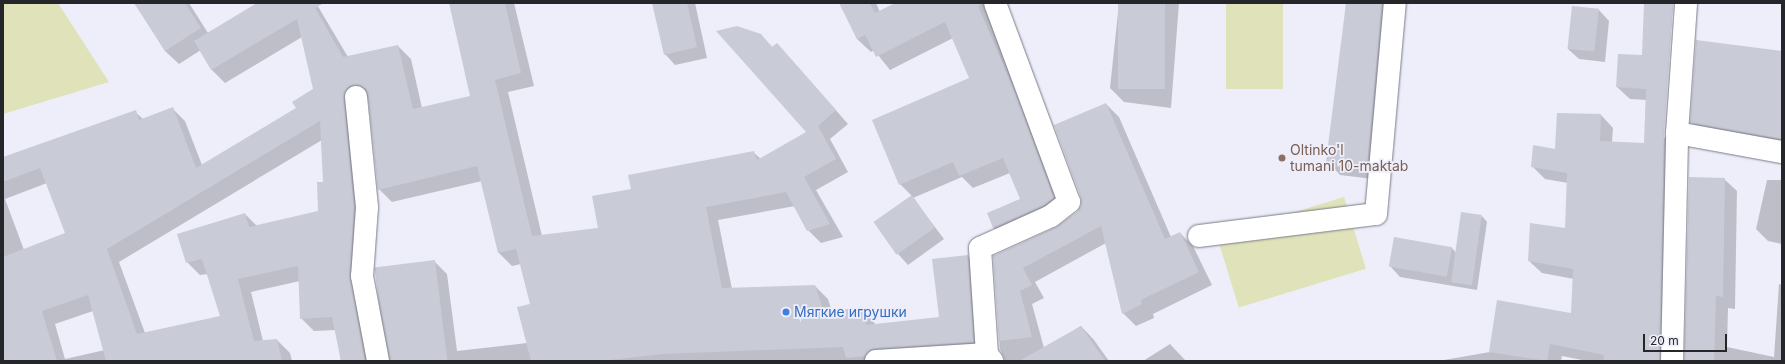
<!DOCTYPE html>
<html>
<head>
<meta charset="utf-8">
<style>
  body { margin:0 }
  #map { position:relative; width:1785px; height:364px; overflow:hidden; background:#edeefa; font-family:Inter,sans-serif }
  div>[style] { position:absolute }
  .green>* { inset:0; background:#e0e3b9; transform-origin:0 0 }
  .shadow>* { inset:0; background:#0003 }
  .building>* { inset:0; background:#c9cbd6; transform-origin:0 0 }
  .roads { filter:drop-shadow(0 0 1px #7a7b86) drop-shadow(0 0 1px #7a7b86) }
  .minor>* { height:22px; margin:-11px; padding:0 11px; transform-origin:11px; border-radius:11px; background:#fff }
  .dots>* { width:11px; height:11px; translate:-50% -50%; box-sizing:border-box; border:2px solid #edeefa; border-radius:50% }
  span { translate:-50% -50%; white-space:nowrap; text-align:center; line-height:1.15; -webkit-text-stroke:3.5px #edeefa; paint-order:stroke }
  .education-label { font-size:14px; color:#785e54 }
  .left { translate:0 -50%; text-align:left }
  .shop-label { font-size:14px; color:#366cbe }
  .frame { position:absolute; inset:0; border:4px solid #25262a; pointer-events:none }
  .scale { position:absolute; left:1643px; top:334px; width:84px; height:18px; box-sizing:border-box; border:2px solid #25262a; border-top:0; padding-left:5px; font-size:12px; line-height:14px; white-space:nowrap; color:#25262a; -webkit-text-stroke:3px #edeefa; paint-order:stroke }
</style>
</head>
<body>
<div id="map">
  <div class="green">
    <div style="clip-path:polygon(3px 3px,58px 3px,109px 82px,3px 114px)"></div>
    <div style="left:1226px;top:3px;width:57px;height:86px"></div>
    <div style="left:1344px;top:197px;width:75px;height:133px;rotate:73deg"></div>
  </div>
  <div class="shadow">
    <div style="clip-path:polygon(evenodd,135px 3px,189px 3px,208px 33px,259px 3px,316px 3px,348px 57px,398px 46px,411px 59px,422px 108px,472px 96px,450px 3px,514px 3px,534px 86px,508px 92px,542px 236px,599px 228px,632px 189px,753px 152px,761px 159px,807px 133px,761px 35px,773px 48px,790px 58px,848px 124px,830px 139px,848px 172px,816px 190px,843px 237px,821px 243px,808px 230px,795px 206px,718px 220px,732px 289px,815px 286px,828px 299px,832px 312px,863px 309px,876px 325px,940px 318px,968px 256px,981px 269px,986px 355px,892px 361px,390px 361px,434px 261px,447px 274px,457px 351px,527px 343px,531px 305px,521px 264px,512px 266px,499px 253px,482px 181px,392px 202px,379px 189px,368px 97px,358px 105px,375px 361px,341px 361px,336px 330px,314px 331px,301px 318px,300px 281px,251px 292px,263px 341px,277px 340px,290px 353px,292px 361px,3px 361px,3px 159px,135px 112px,143px 119px,172px 108px,185px 121px,202px 165px,297px 108px,315px 90px,302px 37px,225px 83px,212px 70px,201px 50px,179px 64px,165px 51px,135px 3px,322px 140px,324px 183px,319px 212px,257px 226px,245px 214px,187px 262px,200px 275px,208px 274px,221px 317px,145px 333px,119px 262px,322px 140px,135px 3px,47px 183px,66px 234px,24px 250px,5px 199px,47px 183px,135px 3px,93px 311px,105px 350px,65px 359px,55px 324px,93px 311px)"></div>
    <div style="clip-path:polygon(653px 3px,695px 3px,707px 58px,675px 65px,665px 54px)"></div>
    <div style="clip-path:polygon(840px 3px,876px 3px,880px 12px,898px 3px,984px 3px,1067px 211px,1007px 241px,994px 228px,988px 214px,1021px 200px,1010px 173px,973px 188px,962px 177px,913px 198px,944px 239px,908px 265px,898px 254px,912px 196px,900px 184px,970px 79px,953px 38px,890px 70px,874px 50px,871px 52px,857px 39px)"></div>
    <div style="clip-path:polygon(1119px 3px,1179px 3px,1171px 108px,1124px 102px,1110px 88px)"></div>
    <div style="clip-path:polygon(1347px 3px,1403px 3px,1381px 180px,1340px 175px,1327px 161px)"></div>
    <div style="clip-path:polygon(1645px 3px,1673px 3px,1663px 138px,1665px 138px,1675px 3px,1673px 361px,1587px 361px,1562px 356px,1561px 361px,1438px 361px,1490px 352px,1498px 301px,1572px 314px,1574px 279px,1542px 273px,1529px 261px,1566px 230px,1568px 183px,1545px 179px,1533px 167px,1601px 115px,1613px 128px,1612px 142px,1645px 144px,1646px 100px,1630px 99px,1617px 87px,1643px 56px)"></div>
    <div style="clip-path:polygon(1599px 10px,1609px 21px,1605px 62px,1579px 59px,1568px 49px)"></div>
    <div style="clip-path:polygon(1782px 52px,1782px 151px,1705px 136px,1691px 122px)"></div>
    <div style="clip-path:polygon(1106px 104px,1119px 117px,1171px 237px,1180px 233px,1193px 246px,1212px 285px,1153px 314px,1154px 318px,1136px 326px,1123px 313px,1106px 243px,1035px 282px,1044px 298px,1032px 304px,1044px 348px,1081px 326px,1094px 340px,1109px 361px,1005px 361px,1000px 349px,994px 256px,1057px 228px,1078px 212px,1082px 205px)"></div>
    <div style="clip-path:polygon(1724px 179px,1737px 191px,1735px 309px,1728px 308px,1727px 347px,1774px 357px,1779px 284px,1782px 285px,1782px 361px,1686px 361px)"></div>
    <div style="clip-path:polygon(1767px 180px,1782px 180px,1782px 244px,1768px 241px,1756px 229px)"></div>
    <div style="clip-path:polygon(1482px 216px,1487px 222px,1477px 290px,1400px 277px,1390px 266px,1452px 248px,1456px 253px)"></div>
    <div style="clip-path:polygon(1170px 344px,1186px 361px,1143px 361px)"></div>
  </div>
  <div class="building">
    <div style="clip-path:polygon(134px 3px,185px 3px,201px 28px,165px 51px)"></div>
    <div style="clip-path:polygon(evenodd,257px 3px,324px 3px,315px 8px,343px 57px,398px 45px,413px 109px,470px 96px,449px 3px,505px 3px,521px 73px,495px 80px,532px 236px,598px 228px,592px 196px,631px 189px,628px 175px,754px 151px,757px 160px,806px 132px,716px 31px,737px 26px,761px 34px,772px 47px,777px 43px,836px 110px,818px 126px,836px 159px,804px 177px,830px 224px,807px 231px,786px 192px,706px 207px,722px 288px,815px 285px,824px 312px,863px 307px,866px 325px,939px 317px,932px 259px,968px 255px,974px 342px,875px 349px,865px 356px,846px 358px,843px 347px,663px 354px,601px 361px,531px 361px,517px 307px,530px 304px,516px 249px,498px 253px,477px 166px,378px 190px,368px 96px,366px 89px,355px 85px,348px 87px,344px 98px,354px 207px,350px 275px,365px 361px,341px 361px,332px 317px,300px 319px,298px 266px,238px 279px,254px 341px,277px 339px,282px 361px,106px 361px,88px 295px,42px 311px,57px 361px,3px 361px,3px 257px,65px 233px,40px 168px,3px 182px,3px 157px,136px 110px,139px 120px,173px 107px,196px 168px,296px 108px,292px 102px,313px 89px,297px 19px,211px 70px,194px 41px,257px 3px,320px 121px,323px 182px,317px 182px,318px 211px,249px 227px,245px 213px,177px 234px,186px 263px,202px 259px,220px 316px,137px 334px,107px 249px,320px 121px)"></div>
    <div style="clip-path:polygon(652px 3px,687px 3px,697px 47px,664px 55px)"></div>
    <div style="clip-path:polygon(839px 3px,870px 3px,875px 13px,895px 3px,983px 3px,978px 6px,1015px 92px,1054px 198px,1044px 205px,993px 228px,987px 213px,1020px 199px,1003px 158px,959px 176px,953px 162px,899px 185px,872px 120px,969px 78px,945px 22px,876px 57px,865px 35px,857px 39px)"></div>
    <div style="left:1118px;top:3px;width:47px;height:86px"></div>
    <div style="clip-path:polygon(1346px 3px,1382px 3px,1367px 167px,1326px 162px)"></div>
    <div style="clip-path:polygon(1644px 3px,1673px 3px,1664px 133px,1660px 361px,1603px 361px,1604px 355px,1550px 344px,1547px 361px,1489px 352px,1497px 300px,1571px 313px,1573px 269px,1528px 261px,1530px 223px,1565px 228px,1567px 173px,1531px 167px,1533px 145px,1555px 149px,1557px 113px,1601px 114px,1600px 141px,1644px 143px,1646px 89px,1616px 87px,1618px 54px,1642px 55px)"></div>
    <div style="left:1572px;top:6px;width:27px;height:43px;rotate:6deg"></div>
    <div style="clip-path:polygon(1696px 40px,1782px 51px,1782px 139px,1690px 123px)"></div>
    <div style="clip-path:polygon(1106px 103px,1165px 239px,1180px 232px,1199px 272px,1141px 300px,1142px 304px,1122px 314px,1101px 226px,1023px 268px,1032px 285px,1020px 291px,1032px 337px,999px 341px,993px 256px,1056px 227px,1077px 212px,1081px 205px,1081px 198px,1054px 125px)"></div>
    <div style="clip-path:polygon(1689px 177px,1725px 178px,1723px 297px,1716px 296px,1714px 361px,1684px 361px)"></div>
    <div style="left:912px;top:195px;width:40px;height:47px;rotate:55deg"></div>
    <div style="left:1461px;top:212px;width:21px;height:71px;rotate:8deg"></div>
    <div style="left:1394px;top:237px;width:59px;height:30px;rotate:10deg"></div>
    <div style="left:435px;top:260px;width:102px;height:61px;rotate:83deg"></div>
    <div style="clip-path:polygon(1081px 326px,1105px 361px,1019px 361px)"></div>
  </div>
  <div class="roads">
    <div class="minor">
      <div style="left:356px;top:97px;width:111px;rotate:84.3deg"></div>
      <div style="left:367px;top:207px;width:69px;rotate:94.1deg"></div>
      <div style="left:362px;top:276px;width:86px;rotate:79.3deg"></div>
      <div style="left:1677px;top:133px;width:107px;rotate:10.3deg"></div>
      <div style="left:1199px;top:236px;width:178px;rotate:-7.1deg"></div>
      <div style="left:1376px;top:214px;width:212px;rotate:-84.9deg"></div>
      <div style="left:987px;top:354px;width:106px;rotate:-93.8deg"></div>
      <div style="left:980px;top:248px;width:78px;rotate:-24.3deg"></div>
      <div style="left:1051px;top:216px;width:23px;rotate:-38deg"></div>
      <div style="left:1069px;top:202px;width:212px;rotate:-110.4deg"></div>
      <div style="left:876px;top:361px;width:111px;rotate:-3.6deg"></div>
      <div style="left:987px;top:354px;width:9px;rotate:54deg"></div>
      <div style="left:1672px;top:361px;width:228px;rotate:-88.7deg"></div>
      <div style="left:1677px;top:133px;width:130px;rotate:-86deg"></div>
    </div>
  </div>
  <div class="dots">
    <div style="left:1282px;top:158px;background:#8d6e63"></div>
    <div style="left:786px;top:312px;background:#3f7fe0"></div>
  </div>
  <div class="education-label">
    <span class="left" style="left:1290px;top:158px">Oltinko'l<br>tumani 10-maktab</span>
  </div>
  <div class="shop-label">
    <span class="left" style="left:794px;top:312px">Мягкие игрушки</span>
  </div>
  <div class="frame"></div>
  <div class="scale">20 m</div>
</div>
</body>
</html>
